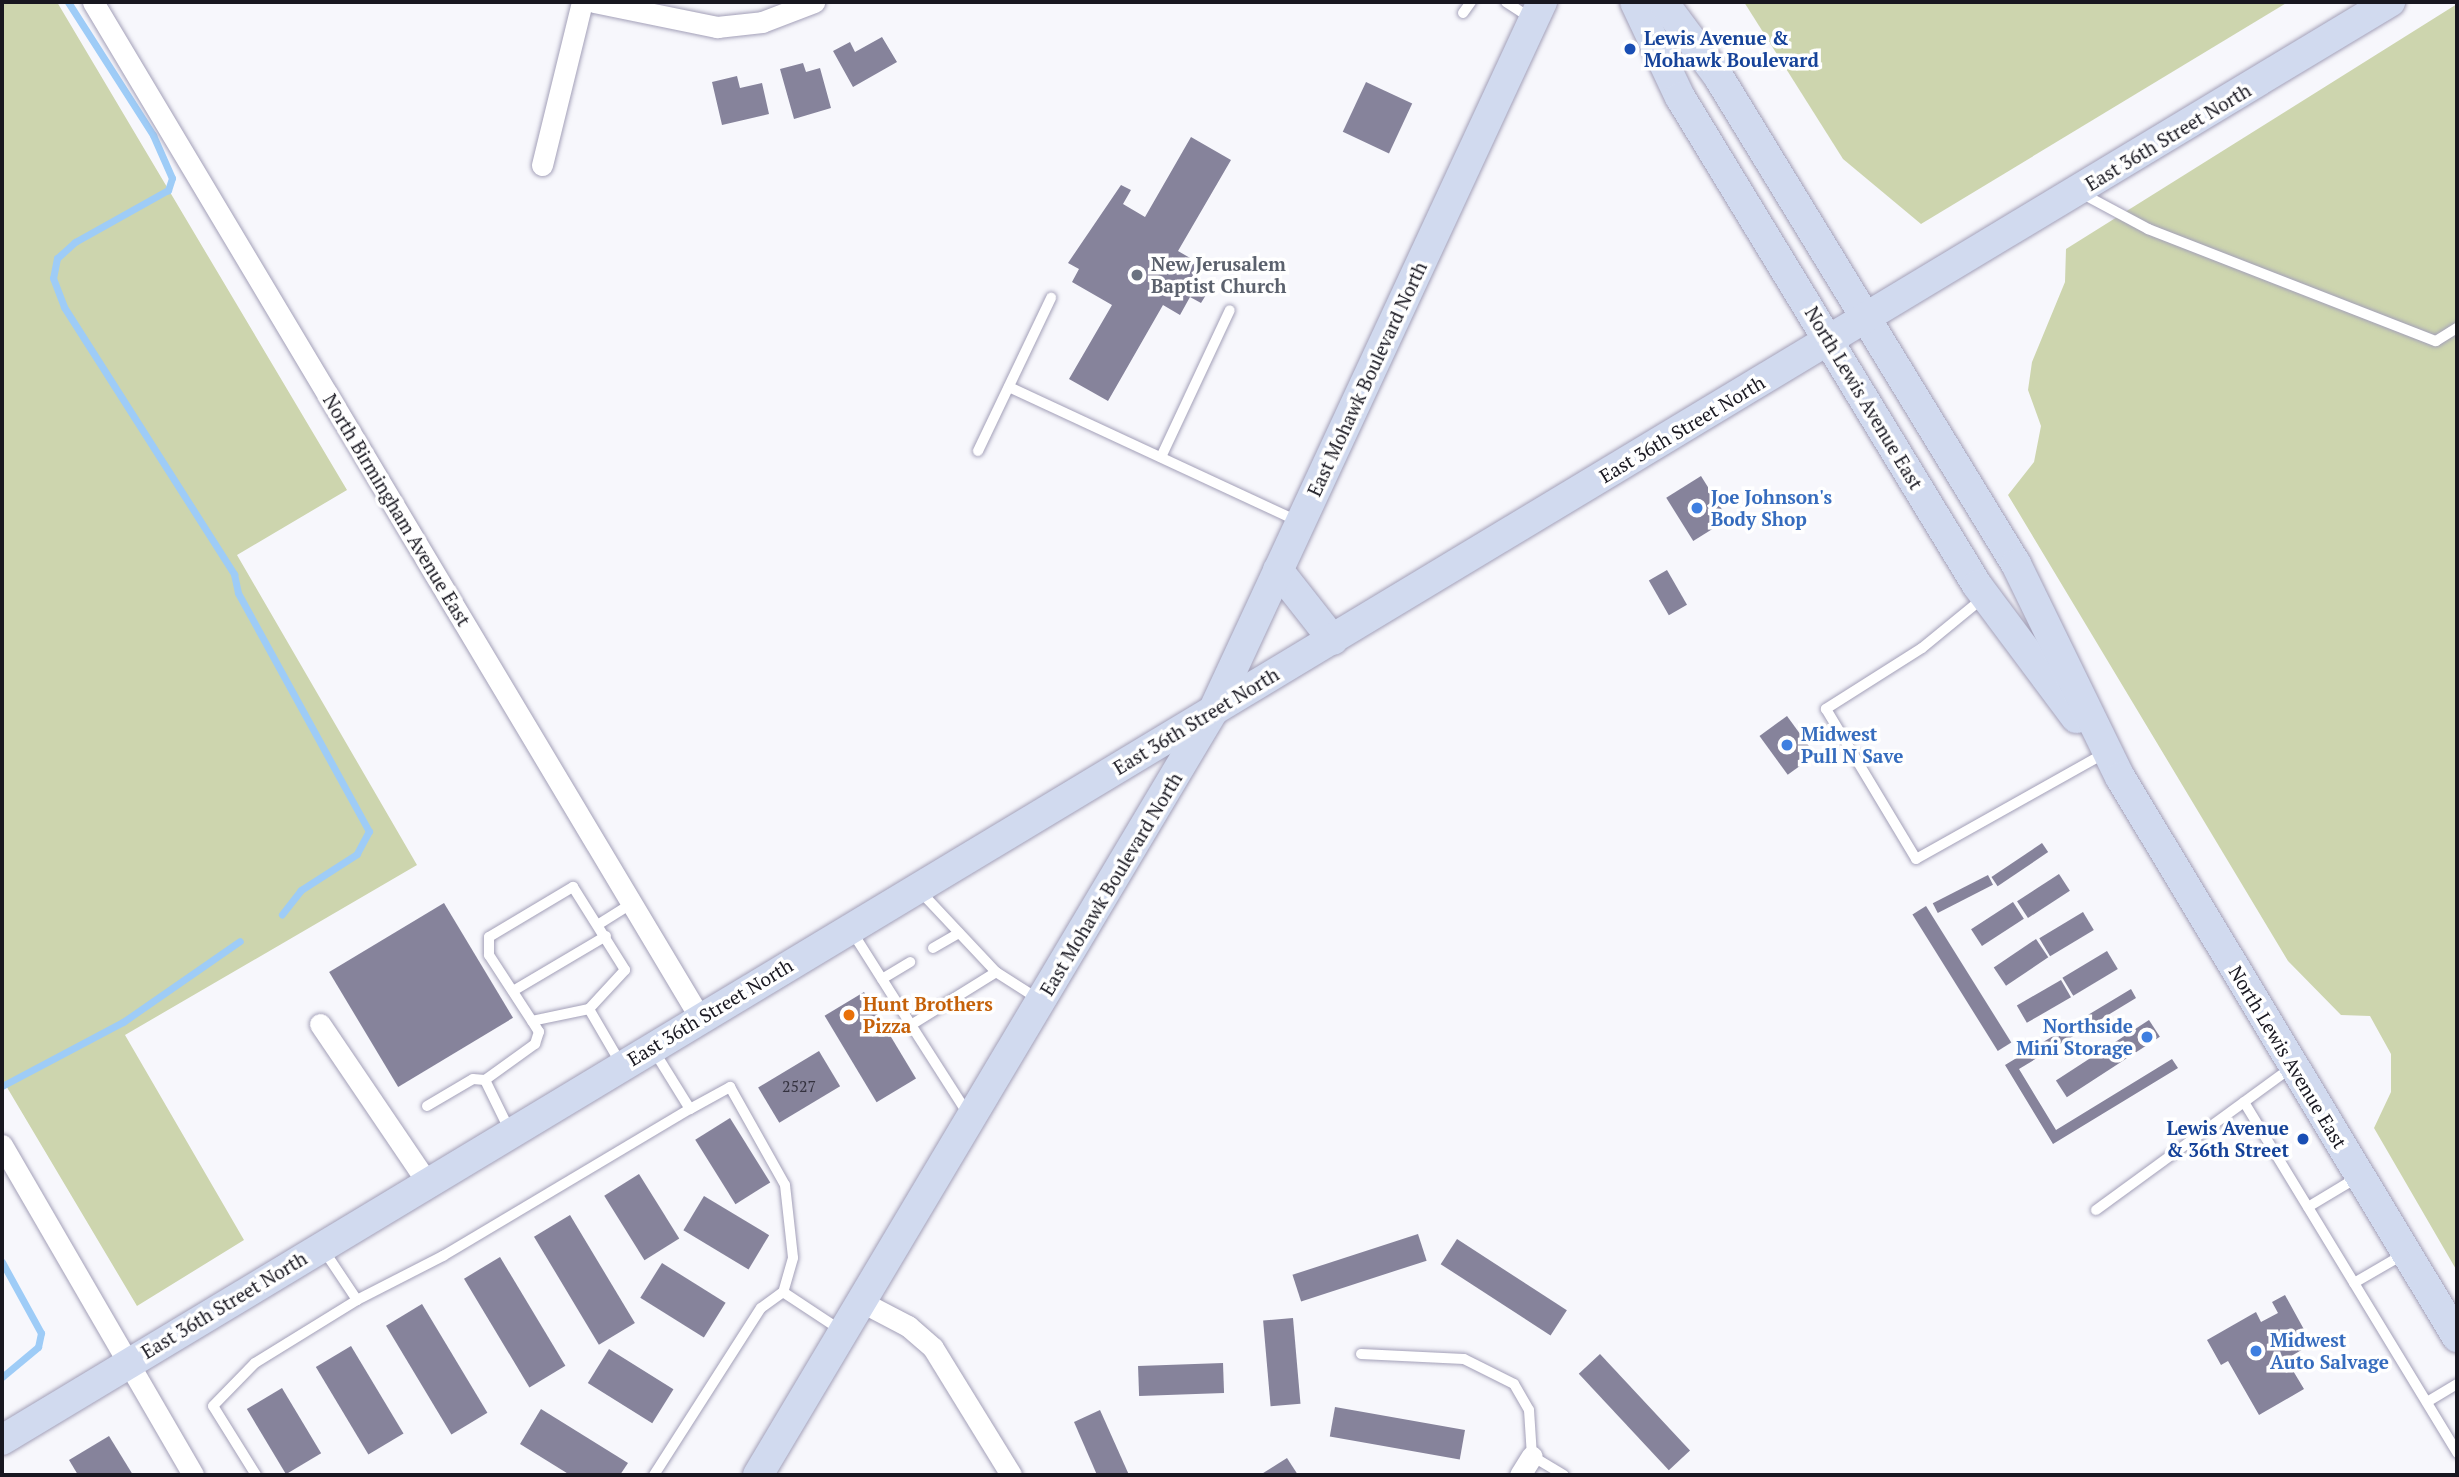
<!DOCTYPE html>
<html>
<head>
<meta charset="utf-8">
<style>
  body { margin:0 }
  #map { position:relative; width:2459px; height:1477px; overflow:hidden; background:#f7f7fc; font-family:"PT Serif",serif }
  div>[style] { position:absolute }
  .green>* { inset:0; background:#cdd5ae }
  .stream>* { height:7px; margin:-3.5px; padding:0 3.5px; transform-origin:3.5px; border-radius:3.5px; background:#9eccf7 }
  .building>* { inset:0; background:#86839b; transform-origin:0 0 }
  .roads { filter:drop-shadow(0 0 2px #a3a0b8) drop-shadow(0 0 2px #a3a0b8) }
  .lane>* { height:10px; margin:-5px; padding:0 5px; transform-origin:5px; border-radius:5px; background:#fff }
  .street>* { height:21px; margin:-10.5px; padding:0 10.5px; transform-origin:10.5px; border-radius:10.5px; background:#fff }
  .secondary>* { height:30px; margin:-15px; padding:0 15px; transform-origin:15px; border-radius:15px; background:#d1daef }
  .dots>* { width:19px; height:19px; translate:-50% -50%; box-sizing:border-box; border:4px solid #fff; border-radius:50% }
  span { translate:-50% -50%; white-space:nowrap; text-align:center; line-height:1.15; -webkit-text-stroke:7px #fff; paint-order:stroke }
  .number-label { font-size:16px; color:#34323f }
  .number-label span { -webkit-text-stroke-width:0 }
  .transit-label { font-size:19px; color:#164399; font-weight:700 }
  .left { translate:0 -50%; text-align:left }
  .right { translate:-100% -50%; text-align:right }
  .street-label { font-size:19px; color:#181720 }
  .worship-label { font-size:19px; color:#5b616d; font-weight:700 }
  .shop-label { font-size:19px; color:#366cbe; font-weight:700 }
  .food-label { font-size:19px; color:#c56008; font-weight:700 }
  .frame { position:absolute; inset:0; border:4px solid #181720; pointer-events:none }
</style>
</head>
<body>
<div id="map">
  <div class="green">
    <div style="clip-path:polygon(2px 2px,57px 2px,347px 490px,237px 555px,417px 865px,125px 1035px,244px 1240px,137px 1306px,2px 1079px)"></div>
    <div style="clip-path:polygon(1744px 2px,2288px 2px,1921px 224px,1843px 159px)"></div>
    <div style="clip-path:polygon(2457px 4px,2457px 1271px,2374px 1128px,2391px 1092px,2391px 1054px,2370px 1016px,2341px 1015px,2288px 961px,2008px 495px,2034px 462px,2041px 426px,2028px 390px,2032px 362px,2065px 282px,2066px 249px)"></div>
  </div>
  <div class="stream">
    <div style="left:68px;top:2px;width:158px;rotate:57.4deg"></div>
    <div style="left:153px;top:135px;width:47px;rotate:66.2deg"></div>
    <div style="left:172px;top:178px;width:13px;rotate:108deg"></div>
    <div style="left:168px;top:190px;width:107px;rotate:150.8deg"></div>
    <div style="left:75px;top:242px;width:24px;rotate:138deg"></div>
    <div style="left:57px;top:258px;width:20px;rotate:101deg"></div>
    <div style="left:53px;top:278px;width:31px;rotate:69deg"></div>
    <div style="left:64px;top:307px;width:317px;rotate:57.5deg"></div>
    <div style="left:234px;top:574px;width:19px;rotate:78deg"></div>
    <div style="left:238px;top:593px;width:272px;rotate:61.2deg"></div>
    <div style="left:369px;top:831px;width:26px;rotate:118deg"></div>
    <div style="left:357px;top:854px;width:67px;rotate:147.3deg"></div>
    <div style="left:301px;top:890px;width:31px;rotate:128deg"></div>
    <div style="left:2px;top:1086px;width:137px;rotate:-27.9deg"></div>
    <div style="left:123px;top:1022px;width:142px;rotate:-34.7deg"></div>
    <div style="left:2px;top:1262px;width:81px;rotate:61.2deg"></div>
    <div style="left:41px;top:1333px;width:14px;rotate:102deg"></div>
    <div style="left:38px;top:1347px;width:47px;rotate:140.2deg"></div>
  </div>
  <div class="building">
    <div style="clip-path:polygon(882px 37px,897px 62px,853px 87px,833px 51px,850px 42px,855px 52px)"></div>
    <div style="clip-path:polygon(803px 63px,806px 72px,820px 68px,831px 108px,794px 119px,780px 69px)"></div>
    <div style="clip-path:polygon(737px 76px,740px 88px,762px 83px,769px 114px,722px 125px,712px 82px)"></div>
    <div style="left:1366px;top:82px;width:51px;height:55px;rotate:25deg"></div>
    <div style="clip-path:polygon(1191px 137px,1231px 160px,1178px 251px,1204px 266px,1195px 282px,1209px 290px,1201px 303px,1190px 297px,1180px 315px,1163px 305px,1108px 401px,1069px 379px,1112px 305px,1072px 282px,1079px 269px,1068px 263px,1121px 185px,1131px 190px,1123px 204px,1145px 217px)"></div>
    <div style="left:1701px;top:476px;width:51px;height:41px;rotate:58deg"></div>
    <div style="left:1667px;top:570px;width:40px;height:21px;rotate:60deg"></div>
    <div style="left:1787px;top:716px;width:48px;height:34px;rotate:54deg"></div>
    <div style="left:2042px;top:843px;width:11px;height:61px;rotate:56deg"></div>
    <div style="left:2059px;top:874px;width:20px;height:50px;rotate:57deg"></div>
    <div style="left:1988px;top:875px;width:11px;height:62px;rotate:63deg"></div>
    <div style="left:2013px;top:902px;width:20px;height:50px;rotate:57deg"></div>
    <div style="left:444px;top:903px;width:134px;height:134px;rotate:59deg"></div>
    <div style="left:1926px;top:906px;width:161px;height:16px;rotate:58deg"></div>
    <div style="left:2083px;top:912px;width:21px;height:51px;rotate:59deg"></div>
    <div style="left:2036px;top:939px;width:22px;height:51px;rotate:56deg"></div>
    <div style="left:2107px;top:951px;width:21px;height:52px;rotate:59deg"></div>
    <div style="left:2061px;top:980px;width:20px;height:51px;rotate:60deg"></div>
    <div style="clip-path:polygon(2131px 989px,2136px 998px,2019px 1069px,2056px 1130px,2172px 1059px,2178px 1068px,2053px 1144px,2005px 1065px)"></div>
    <div style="left:864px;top:992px;width:101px;height:46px;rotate:59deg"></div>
    <div style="left:2149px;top:1020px;width:20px;height:111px;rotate:57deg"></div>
    <div style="left:819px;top:1051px;width:41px;height:71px;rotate:59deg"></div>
    <div style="left:730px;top:1118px;width:76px;height:41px;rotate:58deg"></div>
    <div style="left:639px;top:1174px;width:76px;height:41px;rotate:58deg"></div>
    <div style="left:704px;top:1196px;width:76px;height:40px;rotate:31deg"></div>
    <div style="left:570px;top:1215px;width:126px;height:42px;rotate:59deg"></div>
    <div style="left:1418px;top:1234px;width:28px;height:132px;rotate:72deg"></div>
    <div style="left:1457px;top:1239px;width:131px;height:30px;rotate:33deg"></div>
    <div style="left:500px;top:1257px;width:127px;height:42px;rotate:59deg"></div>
    <div style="left:662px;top:1263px;width:75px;height:41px;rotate:32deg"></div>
    <div style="clip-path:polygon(2285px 1295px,2312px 1344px,2286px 1359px,2304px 1389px,2259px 1415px,2228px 1361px,2221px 1365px,2207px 1340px,2256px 1312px,2261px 1322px,2278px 1313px,2272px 1302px)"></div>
    <div style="left:422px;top:1304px;width:127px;height:42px;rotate:59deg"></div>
    <div style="left:1293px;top:1318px;width:86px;height:30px;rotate:85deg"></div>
    <div style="left:351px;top:1346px;width:102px;height:41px;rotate:59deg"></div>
    <div style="left:609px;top:1349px;width:76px;height:40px;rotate:32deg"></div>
    <div style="left:1600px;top:1354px;width:132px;height:29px;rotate:47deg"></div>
    <div style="left:1223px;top:1363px;width:30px;height:85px;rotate:88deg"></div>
    <div style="left:282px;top:1388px;width:76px;height:41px;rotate:59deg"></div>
    <div style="left:1335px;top:1407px;width:132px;height:30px;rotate:10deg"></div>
    <div style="clip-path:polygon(541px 1409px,628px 1463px,620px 1475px,570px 1475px,520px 1444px)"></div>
    <div style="clip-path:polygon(1100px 1410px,1129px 1475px,1097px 1475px,1074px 1422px)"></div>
    <div style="clip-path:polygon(109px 1436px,133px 1475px,78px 1475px,69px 1460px)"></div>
    <div style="clip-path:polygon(1287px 1458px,1298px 1475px,1260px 1475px)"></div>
  </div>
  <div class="roads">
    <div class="lane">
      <div style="left:1506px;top:2px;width:30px;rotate:33deg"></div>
      <div style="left:1463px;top:13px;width:14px;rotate:-54deg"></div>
      <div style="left:2081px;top:193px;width:76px;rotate:28.2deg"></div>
      <div style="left:2148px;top:229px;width:309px;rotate:21.3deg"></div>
      <div style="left:2436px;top:341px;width:25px;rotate:-32deg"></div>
      <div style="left:1009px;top:387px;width:319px;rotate:24.9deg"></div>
      <div style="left:978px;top:451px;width:170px;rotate:-64.5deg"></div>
      <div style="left:1161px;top:457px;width:162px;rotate:-64.9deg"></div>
      <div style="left:1983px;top:598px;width:79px;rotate:140.7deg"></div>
      <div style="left:1922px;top:648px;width:114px;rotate:147.6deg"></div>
      <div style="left:1826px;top:709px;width:175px;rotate:59deg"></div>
      <div style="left:1916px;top:859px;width:214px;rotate:-29.3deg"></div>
      <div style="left:573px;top:887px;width:98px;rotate:57.9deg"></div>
      <div style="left:625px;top:970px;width:53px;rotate:132.7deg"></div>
      <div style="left:589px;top:1009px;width:58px;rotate:168.1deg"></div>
      <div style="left:532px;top:1021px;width:79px;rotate:-123.1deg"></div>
      <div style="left:489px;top:955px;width:18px;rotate:-90deg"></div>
      <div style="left:489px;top:937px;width:98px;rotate:-30.8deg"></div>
      <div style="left:919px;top:890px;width:112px;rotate:46.8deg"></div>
      <div style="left:599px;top:924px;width:38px;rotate:-32deg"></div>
      <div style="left:851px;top:930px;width:112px;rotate:57.7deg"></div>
      <div style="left:911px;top:1025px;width:100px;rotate:-31.9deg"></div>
      <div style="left:996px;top:972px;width:52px;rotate:32.5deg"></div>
      <div style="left:933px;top:948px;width:30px;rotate:-30deg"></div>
      <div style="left:882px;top:979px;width:33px;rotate:-31deg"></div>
      <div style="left:513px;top:991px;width:108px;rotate:-30.6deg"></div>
      <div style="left:589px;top:1009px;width:64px;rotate:59.8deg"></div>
      <div style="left:911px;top:1025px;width:106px;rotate:57.4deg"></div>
      <div style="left:485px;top:1080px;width:62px;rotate:-35.8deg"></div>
      <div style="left:535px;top:1044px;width:13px;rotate:-72deg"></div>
      <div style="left:539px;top:1032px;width:13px;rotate:-122deg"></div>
      <div style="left:485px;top:1080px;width:57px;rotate:63.9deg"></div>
      <div style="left:2244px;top:1102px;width:411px;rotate:58.7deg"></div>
      <div style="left:427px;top:1106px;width:53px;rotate:-30.4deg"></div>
      <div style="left:473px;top:1079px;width:12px;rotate:5deg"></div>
      <div style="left:690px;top:1109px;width:46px;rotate:-28.8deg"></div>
      <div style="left:730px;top:1087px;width:112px;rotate:60.7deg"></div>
      <div style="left:785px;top:1185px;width:73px;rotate:83.7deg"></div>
      <div style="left:793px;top:1258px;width:35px;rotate:106deg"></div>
      <div style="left:2308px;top:1207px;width:58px;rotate:-31deg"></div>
      <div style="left:2096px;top:1210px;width:241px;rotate:-36.1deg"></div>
      <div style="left:2354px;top:1283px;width:58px;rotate:-30.1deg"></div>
      <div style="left:357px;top:1300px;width:97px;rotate:-27.1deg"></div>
      <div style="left:443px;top:1256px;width:287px;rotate:-30.8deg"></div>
      <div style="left:690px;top:1109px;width:68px;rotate:-121.8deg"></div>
      <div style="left:1361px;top:1354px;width:103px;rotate:2.8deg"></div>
      <div style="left:1464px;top:1359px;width:56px;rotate:26.6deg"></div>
      <div style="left:1514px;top:1384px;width:30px;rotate:60deg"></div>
      <div style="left:1529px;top:1410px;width:46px;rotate:86.3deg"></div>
      <div style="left:1532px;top:1456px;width:37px;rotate:31deg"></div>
      <div style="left:2427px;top:1402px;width:35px;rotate:-31deg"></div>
      <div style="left:256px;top:1475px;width:81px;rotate:-121.9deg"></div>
      <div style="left:213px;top:1406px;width:60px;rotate:-45.7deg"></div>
      <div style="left:255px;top:1363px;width:120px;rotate:-31.7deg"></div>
      <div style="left:357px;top:1300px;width:61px;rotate:-123.7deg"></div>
      <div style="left:654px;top:1475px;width:198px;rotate:-57.4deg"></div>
      <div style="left:761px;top:1308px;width:27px;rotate:-36deg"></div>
      <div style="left:783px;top:1292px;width:71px;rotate:33.5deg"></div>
    </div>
    <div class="street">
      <div style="left:93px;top:2px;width:1184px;rotate:59.14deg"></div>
      <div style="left:594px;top:2px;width:126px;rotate:11.5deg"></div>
      <div style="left:717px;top:27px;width:45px;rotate:-6.3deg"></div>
      <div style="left:762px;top:22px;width:56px;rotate:-21deg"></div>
      <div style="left:542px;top:165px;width:168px;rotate:-76.2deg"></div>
      <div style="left:320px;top:1024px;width:191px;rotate:55.9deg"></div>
      <div style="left:2px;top:1145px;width:381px;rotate:59.9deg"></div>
      <div style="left:862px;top:1302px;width:52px;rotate:27.6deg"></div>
      <div style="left:908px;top:1326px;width:33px;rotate:41deg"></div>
      <div style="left:933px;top:1348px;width:149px;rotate:58.4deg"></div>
      <div style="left:1520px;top:1475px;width:22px;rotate:-58deg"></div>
    </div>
    <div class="secondary">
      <div style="left:1635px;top:2px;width:105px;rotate:64.7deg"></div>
      <div style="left:1680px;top:97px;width:571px;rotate:58.68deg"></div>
      <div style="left:1977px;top:585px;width:166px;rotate:53.3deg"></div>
      <div style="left:1663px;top:2px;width:92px;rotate:53.4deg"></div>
      <div style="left:1718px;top:76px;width:572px;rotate:58.59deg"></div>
      <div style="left:2016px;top:564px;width:237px;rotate:64deg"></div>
      <div style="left:2120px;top:777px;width:654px;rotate:58.96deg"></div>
      <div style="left:1278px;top:570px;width:89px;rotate:51.8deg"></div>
      <div style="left:2px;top:1440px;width:2788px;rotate:-31.06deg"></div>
      <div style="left:758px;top:1475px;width:889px;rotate:-59.22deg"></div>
      <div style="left:1213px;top:711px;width:782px;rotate:-65.11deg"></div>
    </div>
  </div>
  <div class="dots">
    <div style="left:1630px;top:49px;background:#1a4fb4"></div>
    <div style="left:1137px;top:275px;background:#6b7280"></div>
    <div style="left:1697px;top:508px;background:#3f7fe0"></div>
    <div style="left:1787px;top:745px;background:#3f7fe0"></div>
    <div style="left:849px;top:1015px;background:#e8710a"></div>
    <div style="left:2147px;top:1037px;background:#3f7fe0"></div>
    <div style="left:2303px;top:1139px;background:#1a4fb4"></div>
    <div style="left:2256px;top:1351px;background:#3f7fe0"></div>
  </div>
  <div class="number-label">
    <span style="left:799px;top:1086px">2527</span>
  </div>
  <div class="transit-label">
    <span class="left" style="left:1644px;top:49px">Lewis Avenue &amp;<br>Mohawk Boulevard</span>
    <span class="right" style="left:2289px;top:1139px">Lewis Avenue<br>&amp; 36th Street</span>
  </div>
  <div class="street-label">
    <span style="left:2168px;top:137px;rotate:-31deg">East 36th Street North</span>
    <span style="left:1367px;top:379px;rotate:-65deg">East Mohawk Boulevard North</span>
    <span style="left:1864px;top:398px;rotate:59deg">North Lewis Avenue East</span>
    <span style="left:1682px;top:429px;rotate:-31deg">East 36th Street North</span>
    <span style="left:397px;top:510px;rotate:59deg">North Birmingham Avenue East</span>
    <span style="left:1196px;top:721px;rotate:-31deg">East 36th Street North</span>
    <span style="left:1111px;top:884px;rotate:-59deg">East Mohawk Boulevard North</span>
    <span style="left:710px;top:1012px;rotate:-31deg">East 36th Street North</span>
    <span style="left:2288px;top:1057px;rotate:59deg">North Lewis Avenue East</span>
    <span style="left:224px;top:1305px;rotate:-31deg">East 36th Street North</span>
  </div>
  <div class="worship-label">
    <span class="left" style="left:1151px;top:275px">New Jerusalem<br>Baptist Church</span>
  </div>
  <div class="shop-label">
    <span class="left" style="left:1711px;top:508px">Joe Johnson's<br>Body Shop</span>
    <span class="left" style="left:1801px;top:745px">Midwest<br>Pull N Save</span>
    <span class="right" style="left:2133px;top:1037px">Northside<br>Mini Storage</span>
    <span class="left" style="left:2270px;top:1351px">Midwest<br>Auto Salvage</span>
  </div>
  <div class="food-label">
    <span class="left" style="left:863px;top:1015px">Hunt Brothers<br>Pizza</span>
  </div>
  <div class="frame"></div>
</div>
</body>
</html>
